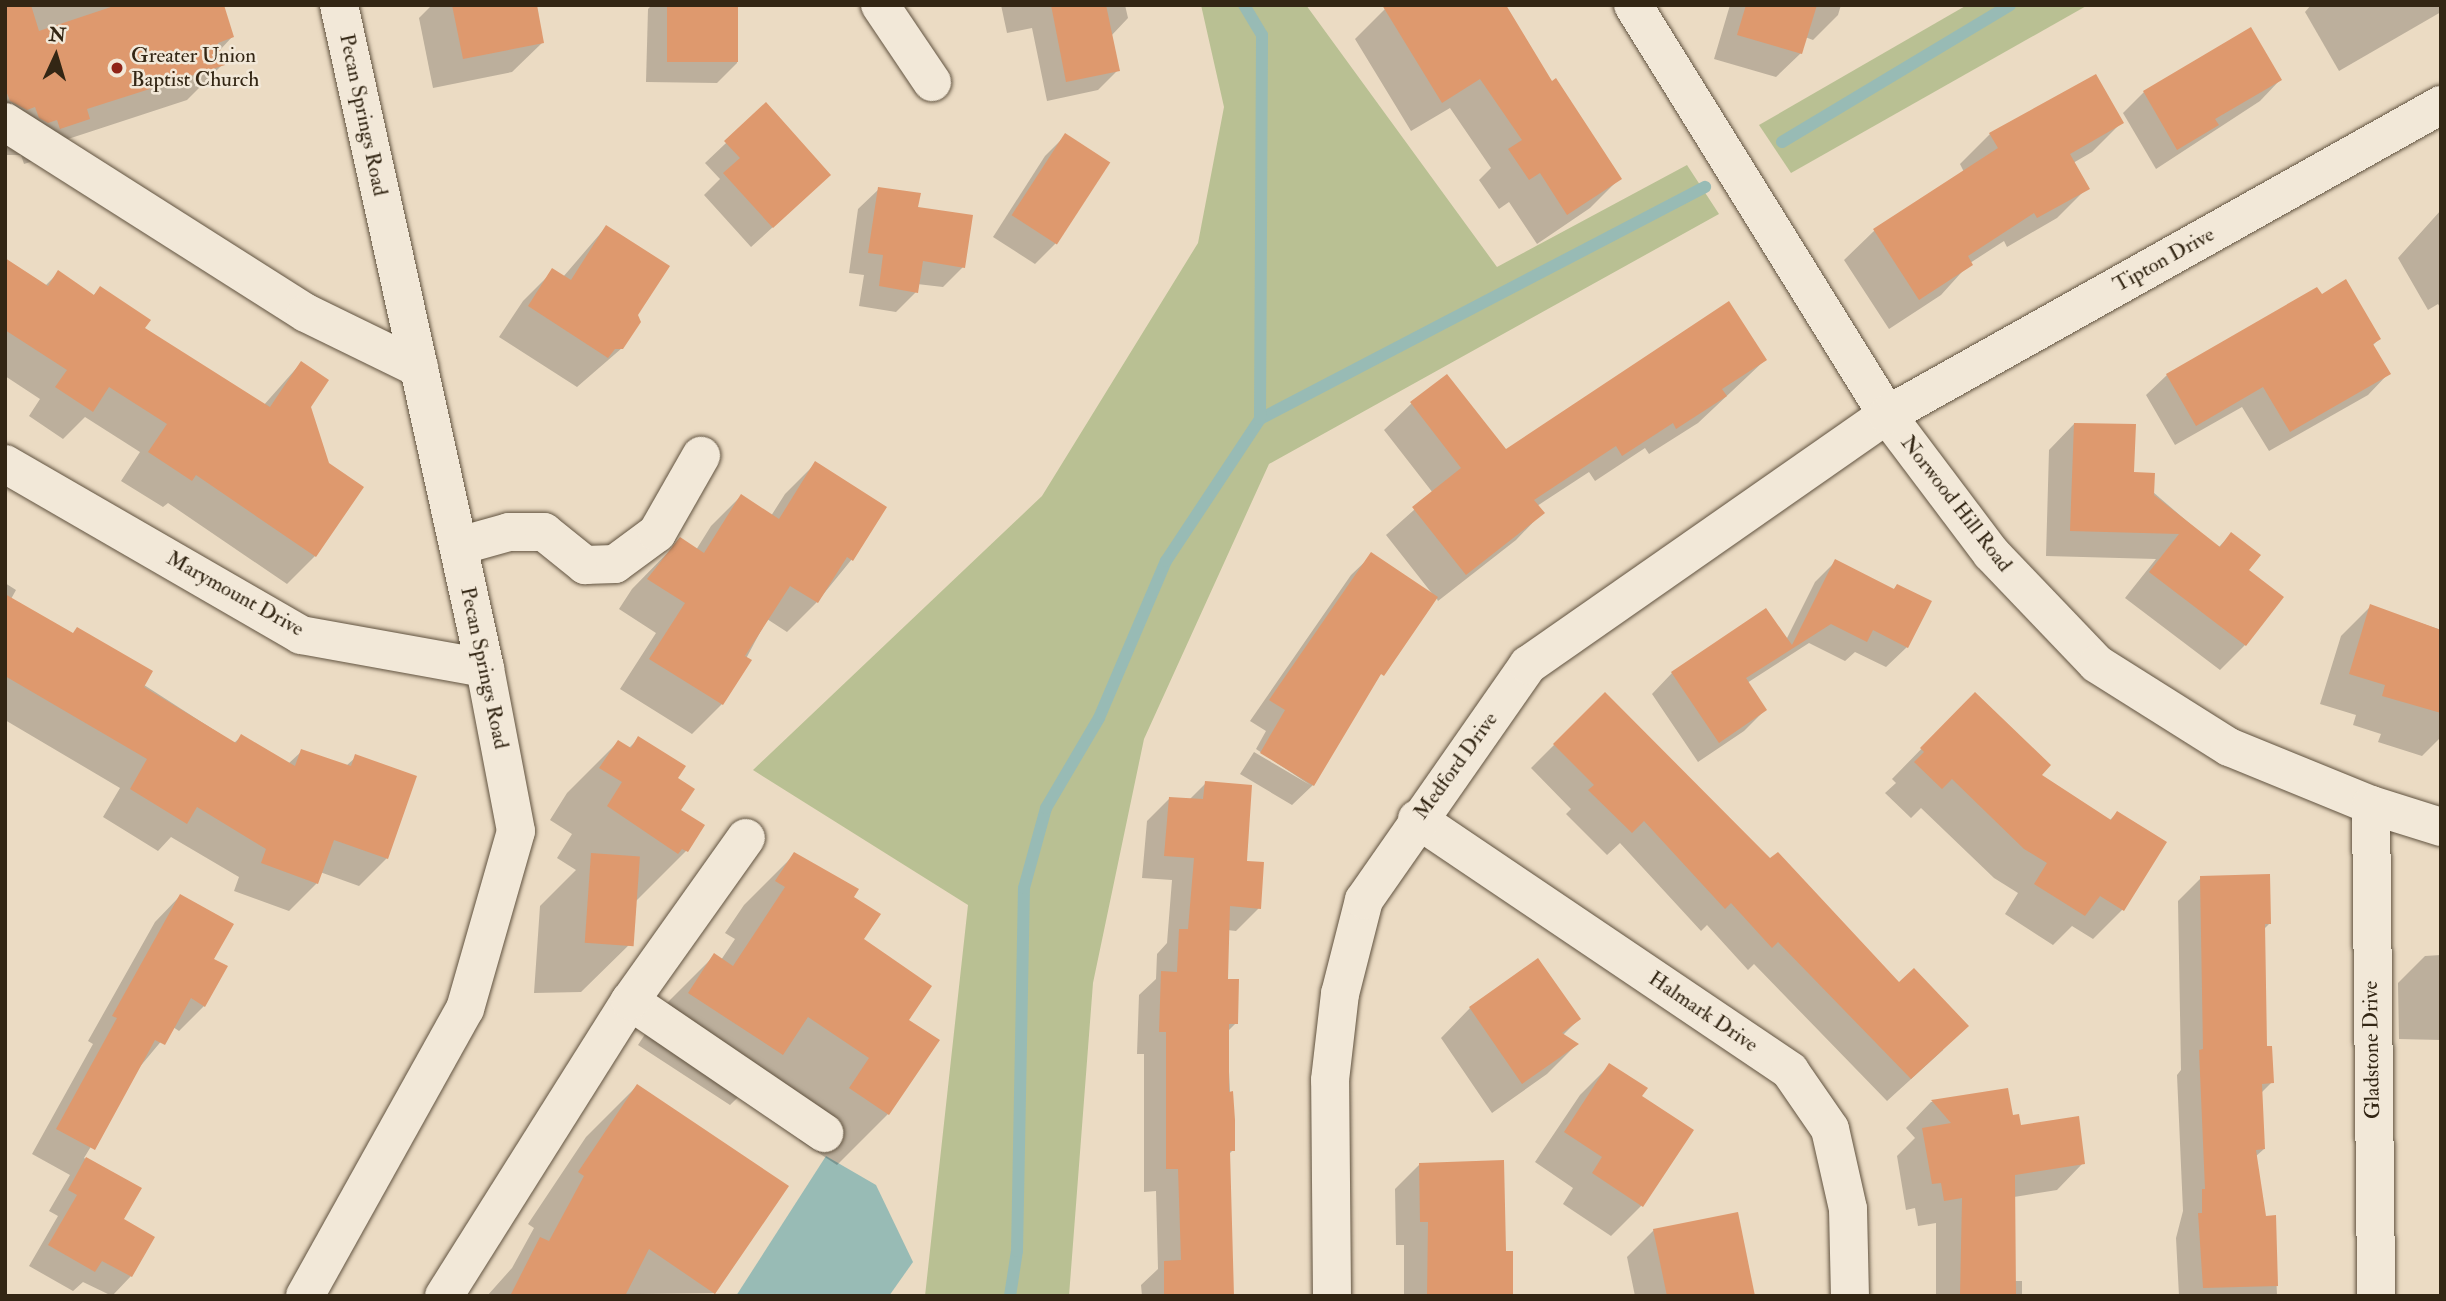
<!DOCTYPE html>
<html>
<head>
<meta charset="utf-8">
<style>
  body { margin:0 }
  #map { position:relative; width:2446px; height:1301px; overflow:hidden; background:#ebdbc3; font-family:"IM FELL Double Pica",serif }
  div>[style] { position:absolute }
  .green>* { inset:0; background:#b9c093 }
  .water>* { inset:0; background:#98bbb5 }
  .shadow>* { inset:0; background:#0003 }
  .stream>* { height:12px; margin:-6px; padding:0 6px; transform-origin:6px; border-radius:6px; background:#98bbb5 }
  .building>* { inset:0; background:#de996e; transform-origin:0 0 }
  .roads { filter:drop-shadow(0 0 2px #615340) drop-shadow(0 0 2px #615340) }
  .minor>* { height:38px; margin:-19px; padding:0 19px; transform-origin:19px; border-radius:19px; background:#f2e8d8 }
  .dots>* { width:19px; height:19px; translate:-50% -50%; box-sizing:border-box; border:4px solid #f2e8d8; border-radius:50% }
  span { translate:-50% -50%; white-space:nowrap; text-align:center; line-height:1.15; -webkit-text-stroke:5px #f2e8d8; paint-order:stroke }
  .poi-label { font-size:21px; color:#332614 }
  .left { translate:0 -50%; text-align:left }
  .street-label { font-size:21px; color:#332614 }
  .frame { position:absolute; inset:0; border:7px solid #332614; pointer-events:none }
  .north { position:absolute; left:21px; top:21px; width:70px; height:70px; -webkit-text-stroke:5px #f2e8d8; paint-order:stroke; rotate:4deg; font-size:19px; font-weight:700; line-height:28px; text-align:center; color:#332614 }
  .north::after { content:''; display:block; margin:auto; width:24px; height:32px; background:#332614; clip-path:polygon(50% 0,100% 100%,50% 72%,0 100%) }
</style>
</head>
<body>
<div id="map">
  <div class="green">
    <div style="clip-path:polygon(1201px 5px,1306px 5px,1497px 267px,1687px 165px,1719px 214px,1269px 464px,1144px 739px,1093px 983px,1069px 1296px,925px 1296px,968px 905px,753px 770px,1042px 496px,1198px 243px,1224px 107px)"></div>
    <div style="clip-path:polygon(1967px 5px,2088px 5px,1791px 173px,1759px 125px)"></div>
  </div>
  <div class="water">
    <div style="clip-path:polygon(826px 1156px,876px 1185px,913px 1262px,889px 1296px,736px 1296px)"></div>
  </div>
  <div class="shadow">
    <div style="clip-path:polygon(5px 5px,222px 5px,232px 37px,219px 51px,223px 64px,187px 100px,68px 139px,52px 155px,24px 164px,21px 155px,5px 155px)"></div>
    <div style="clip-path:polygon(432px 5px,535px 5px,543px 42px,512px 72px,433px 88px,419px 18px)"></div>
    <div style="clip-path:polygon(652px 5px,737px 5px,737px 63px,717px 83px,646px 82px,648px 9px)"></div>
    <div style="clip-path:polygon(1001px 5px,1125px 5px,1128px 18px,1111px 36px,1118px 70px,1098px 90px,1047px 101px,1032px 28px,1007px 33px)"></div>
    <div style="clip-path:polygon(1730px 5px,1841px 5px,1838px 15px,1813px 40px,1805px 37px,1801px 53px,1776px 77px,1714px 59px)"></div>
    <div style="clip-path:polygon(2311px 5px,2441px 5px,2441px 12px,2339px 71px,2305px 12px)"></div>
    <div style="clip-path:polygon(1386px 8px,1552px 83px,1620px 178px,1590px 208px,1537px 244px,1509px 202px,1499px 209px,1479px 180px,1491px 168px,1450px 108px,1411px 131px,1355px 39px)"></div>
    <div style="clip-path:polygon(2280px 80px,2260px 101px,2156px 169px,2123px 113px,2144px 92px)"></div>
    <div style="clip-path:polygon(766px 105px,808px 195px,751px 247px,704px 195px,720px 179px,705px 163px)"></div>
    <div style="clip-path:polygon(2122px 122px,2092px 152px,2073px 163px,2087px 188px,2057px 218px,2007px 247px,2004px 241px,1970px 263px,1941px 295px,1889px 329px,1844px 260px,1874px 231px,1964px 172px,1960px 164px,1990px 134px)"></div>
    <div style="clip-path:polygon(1066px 135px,1056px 243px,1035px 264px,993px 237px,1045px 156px)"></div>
    <div style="clip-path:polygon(879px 189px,916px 209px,963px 267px,943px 287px,917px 284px,916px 292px,896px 312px,859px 306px,864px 275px,849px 273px,858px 209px)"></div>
    <div style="clip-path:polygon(2441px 210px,2441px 309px,2438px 304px,2428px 310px,2398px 258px)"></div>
    <div style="clip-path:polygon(606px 227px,636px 314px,622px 348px,577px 387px,499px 337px,523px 301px,553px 271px,563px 277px)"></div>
    <div style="clip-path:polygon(5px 260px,45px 286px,58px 273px,93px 296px,100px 288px,143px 328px,263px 406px,301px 363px,309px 407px,328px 464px,362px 487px,315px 556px,287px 584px,168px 503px,163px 507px,121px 481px,140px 452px,85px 417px,63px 439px,29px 416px,40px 399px,5px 376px)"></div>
    <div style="clip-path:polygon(2321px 296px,2379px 339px,2372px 346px,2388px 374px,2368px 395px,2269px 451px,2242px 407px,2175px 445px,2146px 395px,2167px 375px)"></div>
    <div style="clip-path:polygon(1765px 360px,1698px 423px,1649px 454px,1645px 448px,1595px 481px,1589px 472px,1537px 506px,1542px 513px,1516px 540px,1438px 601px,1436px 597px,1372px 686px,1313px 785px,1292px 805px,1240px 774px,1254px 752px,1310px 785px,1256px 749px,1266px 731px,1250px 721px,1351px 575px,1372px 555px,1434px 596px,1386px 535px,1433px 493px,1384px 430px,1411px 404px,1446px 376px,1506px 451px)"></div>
    <div style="clip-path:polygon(2074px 424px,2218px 548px,2231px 534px,2247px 570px,2245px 645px,2220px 670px,2125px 598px,2156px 559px,2046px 556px,2049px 450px)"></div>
    <div style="clip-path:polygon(815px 464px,852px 559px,817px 602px,787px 632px,767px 619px,722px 704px,692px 734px,620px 689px,656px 633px,619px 609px,632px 589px,680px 540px,696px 550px,711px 526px,741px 496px,771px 516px,785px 494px)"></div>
    <div style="clip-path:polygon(1835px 562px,1893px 590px,1897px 586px,1907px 647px,1886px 667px,1855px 652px,1845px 661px,1809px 643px,1747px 683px,1765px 710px,1744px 731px,1698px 762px,1652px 694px,1672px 673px,1786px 640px,1815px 582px)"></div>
    <div style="clip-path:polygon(5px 583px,16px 590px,11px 599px,234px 743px,242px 736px,288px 764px,302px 751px,346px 766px,356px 757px,387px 858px,359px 886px,320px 872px,317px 883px,289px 911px,234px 891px,239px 877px,171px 837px,158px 851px,103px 817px,120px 788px,5px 720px)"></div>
    <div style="clip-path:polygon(2371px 606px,2441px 630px,2441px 737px,2422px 756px,2378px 742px,2381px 734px,2353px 725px,2356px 715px,2320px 704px,2341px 636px)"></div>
    <div style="clip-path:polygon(1605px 694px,1770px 861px,1943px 1050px,1887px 1101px,1754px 964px,1748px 970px,1707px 925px,1701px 931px,1620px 843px,1607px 855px,1566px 814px,1571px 809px,1531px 768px)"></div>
    <div style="clip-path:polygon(1975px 694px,2039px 776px,2109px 821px,2117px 813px,2123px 909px,2093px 939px,2072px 926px,2053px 945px,2005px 914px,2018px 893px,1994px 878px,1921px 808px,1911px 818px,1885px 793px,1896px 783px,1892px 779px)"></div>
    <div style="clip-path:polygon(639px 738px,676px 778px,679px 810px,703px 826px,686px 851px,635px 902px,633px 941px,581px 992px,534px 993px,540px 906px,576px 870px,557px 858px,572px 834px,550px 820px,567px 793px,618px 742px,628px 749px)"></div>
    <div style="clip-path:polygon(1206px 783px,1245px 862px,1259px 908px,1236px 931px,1227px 930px,1226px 981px,1236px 1023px,1227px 1032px,1233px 1150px,1228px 1155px,1232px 1296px,1142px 1296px,1141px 1285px,1158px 1269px,1156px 1191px,1144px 1192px,1144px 1054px,1137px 1054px,1139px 995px,1156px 979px,1157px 954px,1167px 943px,1172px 880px,1142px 878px,1147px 821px,1170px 798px,1189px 800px)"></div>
    <div style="clip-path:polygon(795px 854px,861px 940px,906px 1020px,888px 1114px,837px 1165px,799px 1140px,819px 1110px,764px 1072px,730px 1105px,638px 1045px,663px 1007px,714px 956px,721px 960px,735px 939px,725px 933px,744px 905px)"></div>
    <div style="clip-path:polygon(2201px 878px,2270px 923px,2264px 929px,2265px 1048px,2272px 1082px,2261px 1093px,2264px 1149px,2255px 1157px,2264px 1218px,2274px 1217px,2277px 1296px,2179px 1296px,2176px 1238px,2183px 1211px,2177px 1075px,2181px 1070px,2178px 901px)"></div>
    <div style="clip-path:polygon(180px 896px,212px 960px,204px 1006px,179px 1031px,173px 1027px,138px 1069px,84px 1158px,139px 1189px,122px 1220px,131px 1276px,112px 1296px,83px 1282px,73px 1291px,29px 1266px,58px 1216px,49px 1211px,70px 1175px,32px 1154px,93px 1044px,88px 1041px,155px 922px)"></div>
    <div style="clip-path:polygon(2441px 955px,2441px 1044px,2441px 1040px,2399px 1039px,2398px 983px,2425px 956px)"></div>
    <div style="clip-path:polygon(1470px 1008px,1579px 1019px,1562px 1036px,1576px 1045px,1547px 1074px,1492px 1113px,1441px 1038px)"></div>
    <div style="clip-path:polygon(1610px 1065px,1640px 1096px,1641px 1206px,1611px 1236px,1563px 1204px,1573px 1188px,1535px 1162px,1580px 1095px)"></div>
    <div style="clip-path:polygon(637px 1086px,714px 1293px,487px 1296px,512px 1268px,534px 1228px,528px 1224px,586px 1137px)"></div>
    <div style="clip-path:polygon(2007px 1090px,2011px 1117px,2020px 1127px,2083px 1163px,2057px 1190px,2014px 1197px,2014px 1281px,2022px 1281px,2022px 1296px,1936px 1296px,1936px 1223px,1918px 1226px,1915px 1208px,1906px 1210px,1897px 1156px,1915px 1138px,1906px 1128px,1931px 1102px)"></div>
    <div style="clip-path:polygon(1419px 1165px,1504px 1253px,1511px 1296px,1404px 1296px,1404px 1245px,1396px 1245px,1395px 1189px)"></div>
    <div style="clip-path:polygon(1654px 1230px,1753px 1296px,1635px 1296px,1627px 1257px)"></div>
  </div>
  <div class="stream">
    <div style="left:1782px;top:142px;width:266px;rotate:-31deg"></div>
    <div style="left:1260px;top:419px;width:502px;rotate:-27.54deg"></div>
    <div style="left:1010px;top:1296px;width:46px;rotate:-81.2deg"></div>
    <div style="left:1017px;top:1251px;width:363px;rotate:-88.9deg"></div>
    <div style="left:1024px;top:888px;width:83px;rotate:-74.6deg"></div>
    <div style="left:1046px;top:808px;width:104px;rotate:-59.5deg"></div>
    <div style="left:1099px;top:718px;width:171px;rotate:-66.9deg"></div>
    <div style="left:1166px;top:561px;width:170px;rotate:-56.5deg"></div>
    <div style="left:1260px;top:419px;width:384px;rotate:-89.7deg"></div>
    <div style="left:1262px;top:35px;width:35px;rotate:-121deg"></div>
  </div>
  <div class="building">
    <div style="clip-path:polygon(5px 5px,31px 5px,39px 31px,117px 5px,224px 5px,234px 37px,218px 43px,225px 65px,87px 109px,90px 119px,60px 129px,57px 120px,48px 123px,39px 118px,35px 107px,27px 110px,10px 101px,5px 88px)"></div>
    <div style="clip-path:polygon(452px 5px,537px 5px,544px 43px,463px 59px)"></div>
    <div style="left:667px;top:5px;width:71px;height:57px"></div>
    <div style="clip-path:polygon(1051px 5px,1106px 5px,1120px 71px,1066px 82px)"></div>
    <div style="clip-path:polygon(1382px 5px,1506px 5px,1552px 81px,1556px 78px,1622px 179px,1567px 215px,1540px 173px,1529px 180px,1508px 149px,1522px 140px,1480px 79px,1442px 103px)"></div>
    <div style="clip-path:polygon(1746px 5px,1817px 5px,1802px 54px,1737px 35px)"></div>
    <div style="clip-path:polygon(2251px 27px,2282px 80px,2215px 119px,2219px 125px,2177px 150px,2143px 91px)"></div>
    <div style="clip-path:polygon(2096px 74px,2124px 123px,2070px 154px,2090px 189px,2037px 218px,2034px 213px,1968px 256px,1973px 265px,1919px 300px,1873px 229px,1998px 148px,1989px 133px)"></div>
    <div style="clip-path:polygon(766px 102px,831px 175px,773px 228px,723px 173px,740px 158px,724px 141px)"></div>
    <div style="left:1065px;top:133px;width:54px;height:98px;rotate:33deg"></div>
    <div style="clip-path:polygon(878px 187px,921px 193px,918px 207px,973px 215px,965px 268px,923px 261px,918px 293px,879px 286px,883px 255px,868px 253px)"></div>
    <div style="clip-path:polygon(606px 225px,670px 266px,638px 315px,641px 322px,623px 349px,615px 349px,608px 358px,528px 306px,552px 268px,571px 280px)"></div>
    <div style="clip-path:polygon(5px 258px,48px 286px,58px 270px,94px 295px,100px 286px,151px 320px,145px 328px,270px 407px,301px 361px,329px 380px,311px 407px,329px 463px,364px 487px,316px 557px,196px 475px,192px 481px,148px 452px,167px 424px,109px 387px,93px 412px,55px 387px,67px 370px,5px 330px)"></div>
    <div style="clip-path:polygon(2346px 279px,2381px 339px,2373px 344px,2391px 374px,2290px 432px,2263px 387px,2196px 426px,2166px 374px,2317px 287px,2322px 294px)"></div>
    <div style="clip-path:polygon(1729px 301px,1767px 360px,1722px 389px,1727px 396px,1676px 429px,1673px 423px,1622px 456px,1616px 446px,1534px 500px,1545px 513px,1466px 575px,1412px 507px,1461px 468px,1410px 402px,1447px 374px,1506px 449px)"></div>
    <div style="clip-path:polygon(2074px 423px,2136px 424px,2134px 472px,2155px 473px,2154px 495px,2220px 547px,2231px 532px,2261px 555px,2249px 570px,2284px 597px,2246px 646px,2149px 572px,2179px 534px,2070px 531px)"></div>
    <div style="clip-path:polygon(815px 461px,887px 507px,853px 561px,847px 557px,818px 603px,790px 586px,745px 656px,752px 660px,723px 705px,649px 659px,685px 603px,647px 579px,680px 537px,704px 553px,741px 494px,779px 519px)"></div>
    <div style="clip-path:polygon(1371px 552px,1438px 597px,1384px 676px,1381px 674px,1314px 786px,1260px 753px,1285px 710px,1269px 700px)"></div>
    <div style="clip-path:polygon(1835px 559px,1894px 589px,1897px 584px,1932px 601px,1908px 648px,1873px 630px,1867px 642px,1831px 624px,1746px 678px,1767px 710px,1719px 743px,1671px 672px,1766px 608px,1792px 645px)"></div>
    <div style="clip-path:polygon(5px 594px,73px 633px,77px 627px,153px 671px,144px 687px,236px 743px,241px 734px,295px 766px,301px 749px,351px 766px,355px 754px,417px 776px,388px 859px,334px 840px,318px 884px,261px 863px,266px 849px,197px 807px,187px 824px,130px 789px,147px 759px,5px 676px)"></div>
    <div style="clip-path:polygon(2370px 604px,2441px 630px,2441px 713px,2382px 696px,2385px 685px,2349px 674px)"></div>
    <div style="clip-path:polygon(1605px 692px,1770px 858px,1778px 852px,1899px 982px,1914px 968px,1969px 1026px,1911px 1079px,1778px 942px,1772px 948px,1731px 903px,1725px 909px,1644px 821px,1632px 833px,1588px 790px,1594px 785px,1553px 744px)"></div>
    <div style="clip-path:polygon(1975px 692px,2051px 765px,2042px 775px,2111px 820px,2117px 811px,2167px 842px,2124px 911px,2100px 896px,2085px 916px,2034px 884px,2047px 863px,2024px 849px,1952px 779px,1942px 789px,1914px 762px,1924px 752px,1920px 748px)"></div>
    <div style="clip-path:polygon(638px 736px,686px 766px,678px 778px,695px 789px,681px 810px,705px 825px,688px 852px,682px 849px,678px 854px,607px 806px,622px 782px,599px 768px,618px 740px,631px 748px)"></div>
    <div style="clip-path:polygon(1205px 781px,1252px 785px,1247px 861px,1264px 862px,1261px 909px,1230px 906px,1228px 979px,1239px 979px,1238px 1024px,1229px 1024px,1229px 1092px,1233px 1091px,1235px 1120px,1235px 1151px,1230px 1151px,1234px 1296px,1164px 1296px,1164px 1261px,1181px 1260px,1178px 1169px,1166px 1169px,1166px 1032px,1159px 1032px,1161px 971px,1177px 972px,1179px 929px,1188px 929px,1194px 858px,1164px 856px,1169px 797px,1203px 799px)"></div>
    <div style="clip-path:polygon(794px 852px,859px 889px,854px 897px,881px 914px,864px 939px,932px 986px,909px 1020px,940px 1040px,889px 1115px,849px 1088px,869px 1058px,808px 1017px,783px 1055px,688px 993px,714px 953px,733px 966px,785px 887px,775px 881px)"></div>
    <div style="left:591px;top:853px;width:49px;height:90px;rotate:4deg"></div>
    <div style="clip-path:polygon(2270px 874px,2271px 924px,2265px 924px,2267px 1046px,2272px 1046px,2274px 1083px,2262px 1084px,2265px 1149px,2256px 1150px,2266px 1216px,2276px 1215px,2278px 1286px,2203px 1288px,2198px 1213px,2202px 1213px,2202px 1189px,2205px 1189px,2199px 1050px,2203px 1049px,2200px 876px)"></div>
    <div style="clip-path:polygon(180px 894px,234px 924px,214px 959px,228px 966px,205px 1007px,191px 998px,165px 1045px,155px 1040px,95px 1150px,56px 1129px,117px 1018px,112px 1016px)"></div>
    <div style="clip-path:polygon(1538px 958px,1581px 1019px,1562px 1033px,1579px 1044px,1522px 1084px,1469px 1007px)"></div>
    <div style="clip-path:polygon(1609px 1063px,1648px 1088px,1642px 1096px,1694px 1130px,1643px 1207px,1592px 1173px,1602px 1157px,1564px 1132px)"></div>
    <div style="clip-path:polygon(637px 1084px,789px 1186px,715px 1294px,649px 1249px,625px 1296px,510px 1296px,540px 1237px,549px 1241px,584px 1176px,578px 1172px)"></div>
    <div style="clip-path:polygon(2008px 1088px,2013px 1115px,2019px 1114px,2021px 1125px,2079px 1116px,2085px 1164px,2015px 1175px,2016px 1296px,1960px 1296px,1962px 1198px,1944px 1201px,1941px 1183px,1932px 1184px,1922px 1128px,1951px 1123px,1931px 1100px)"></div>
    <div style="clip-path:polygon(86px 1157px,142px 1188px,124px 1219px,155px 1237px,132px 1277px,102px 1261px,95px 1272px,48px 1245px,77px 1195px,68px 1190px)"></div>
    <div style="clip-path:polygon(1504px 1160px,1506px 1251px,1513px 1251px,1513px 1296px,1427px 1296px,1428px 1222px,1420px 1222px,1419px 1163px)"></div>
    <div style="clip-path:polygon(1738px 1212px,1755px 1296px,1667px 1296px,1653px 1229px)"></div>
  </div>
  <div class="roads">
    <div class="minor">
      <div style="left:880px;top:5px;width:93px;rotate:56deg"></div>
      <div style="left:1633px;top:5px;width:482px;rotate:58.2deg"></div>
      <div style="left:1887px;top:415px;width:173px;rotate:53deg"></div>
      <div style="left:1991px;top:553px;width:153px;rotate:46.3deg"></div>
      <div style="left:2097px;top:664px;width:156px;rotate:32.2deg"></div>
      <div style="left:2229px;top:747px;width:153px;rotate:22.2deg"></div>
      <div style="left:2371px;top:805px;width:73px;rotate:17.4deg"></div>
      <div style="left:5px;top:122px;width:356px;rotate:32.4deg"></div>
      <div style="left:306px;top:313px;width:126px;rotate:26deg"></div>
      <div style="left:5px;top:464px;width:342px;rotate:30deg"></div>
      <div style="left:301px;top:635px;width:187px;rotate:10.2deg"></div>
      <div style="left:459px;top:546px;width:52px;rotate:-15.6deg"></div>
      <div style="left:509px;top:532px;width:35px"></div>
      <div style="left:544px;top:532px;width:53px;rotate:38.8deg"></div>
      <div style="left:585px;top:565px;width:30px;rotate:-2deg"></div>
      <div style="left:615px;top:564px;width:52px;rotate:-36.4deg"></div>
      <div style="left:657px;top:533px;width:89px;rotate:-60.3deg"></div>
      <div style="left:2371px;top:805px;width:491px;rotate:89.4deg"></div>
      <div style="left:1417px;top:819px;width:450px;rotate:34deg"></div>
      <div style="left:1790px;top:1071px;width:70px;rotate:55.4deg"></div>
      <div style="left:1830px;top:1129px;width:82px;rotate:77.3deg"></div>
      <div style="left:1848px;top:1209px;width:87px;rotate:88.7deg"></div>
      <div style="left:630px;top:1001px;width:235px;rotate:34.2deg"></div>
      <div style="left:305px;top:1296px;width:329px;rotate:-60.9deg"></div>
      <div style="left:465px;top:1009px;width:185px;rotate:-74deg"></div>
      <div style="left:516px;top:831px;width:166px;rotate:-100.8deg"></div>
      <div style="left:485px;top:668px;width:679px;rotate:-102.42deg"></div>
      <div style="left:444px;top:1296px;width:349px;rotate:-57.8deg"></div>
      <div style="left:630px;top:1001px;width:200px;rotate:-54.6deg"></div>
      <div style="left:1332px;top:1296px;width:216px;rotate:-90.5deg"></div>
      <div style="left:1330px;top:1080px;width:87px;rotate:-83.4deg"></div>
      <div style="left:1340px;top:994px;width:97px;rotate:-75.7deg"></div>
      <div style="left:1364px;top:900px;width:287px;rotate:-55.1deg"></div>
      <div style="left:1528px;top:665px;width:437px;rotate:-34.9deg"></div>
      <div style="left:1887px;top:415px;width:635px;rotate:-29.23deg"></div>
    </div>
  </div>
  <div class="dots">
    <div style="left:117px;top:68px;background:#8f2418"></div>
  </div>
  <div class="poi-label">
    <span class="left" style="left:131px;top:68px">Greater Union<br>Baptist Church</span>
  </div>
  <div class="street-label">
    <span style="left:363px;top:115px;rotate:78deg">Pecan Springs Road</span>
    <span style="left:2164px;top:260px;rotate:-29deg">Tipton Drive</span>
    <span style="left:1956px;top:504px;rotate:52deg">Norwood Hill Road</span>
    <span style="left:235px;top:594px;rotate:29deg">Marymount Drive</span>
    <span style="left:484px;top:668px;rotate:78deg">Pecan Springs Road</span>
    <span style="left:1456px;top:766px;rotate:-54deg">Medford Drive</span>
    <span style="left:1703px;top:1012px;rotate:34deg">Halmark Drive</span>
    <span style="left:2372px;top:1050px;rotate:-91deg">Gladstone Drive</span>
  </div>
  <div class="frame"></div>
  <div class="north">N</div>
</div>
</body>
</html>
